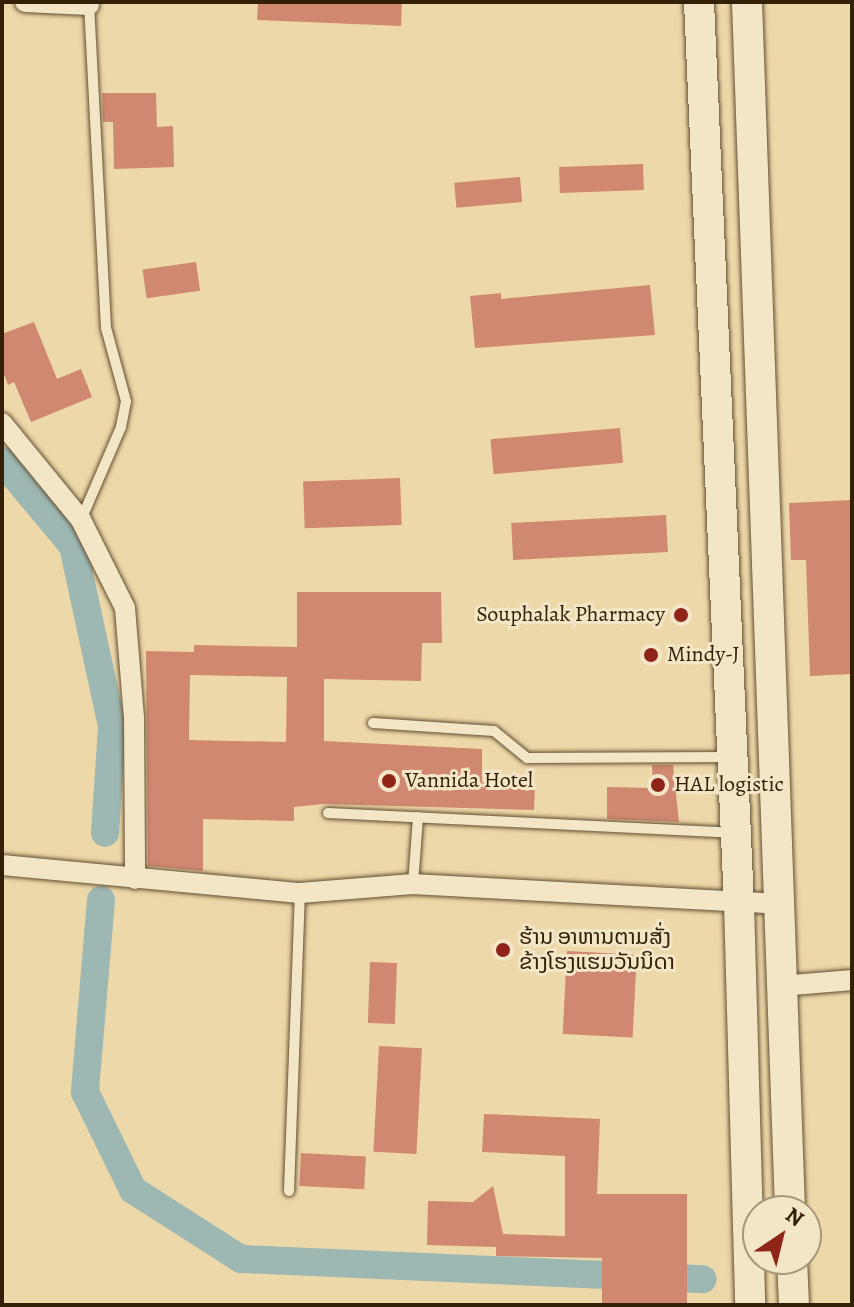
<!DOCTYPE html>
<html>
<head>
<meta charset="utf-8">
<style>
  body { margin:0 }
  #map { position:relative; width:854px; height:1307px; overflow:hidden; background:#edd8a9; font-family:Alegreya,"Noto Sans Lao",serif }
  div>[style] { position:absolute }
  .canal>* { height:28px; margin:-14px; padding:0 14px; transform-origin:14px; border-radius:14px; background:#9db8b3 }
  .building>* { inset:0; background:#d08871; transform-origin:0 0 }
  .roads { filter:drop-shadow(0 0 2px #624e31) drop-shadow(0 0 2px #624e31) }
  .service>* { height:10px; margin:-5px; padding:0 5px; transform-origin:5px; border-radius:5px; background:#f3e6c7 }
  .minor>* { height:20px; margin:-10px; padding:0 10px; transform-origin:10px; border-radius:10px; background:#f3e6c7 }
  .secondary>* { height:30px; margin:-15px; padding:0 15px; transform-origin:15px; border-radius:15px; background:#f3e6c7 }
  .dots>* { width:22px; height:22px; translate:-50% -50%; box-sizing:border-box; border:4px solid #f3e6c7; border-radius:50% }
  span { translate:-50% -50%; white-space:nowrap; text-align:center; line-height:1.15; -webkit-text-stroke:6px #f3e6c7; paint-order:stroke }
  .poi-label { font-size:22px; color:#342009 }
  .right { translate:-100% -50%; text-align:right }
  .left { translate:0 -50%; text-align:left }
  .frame { position:absolute; inset:0; border:4px solid #342009; pointer-events:none }
  .north { position:absolute; left:742px; top:1195px; width:80px; height:80px; box-sizing:border-box; background:#f3e6c7; border:2px solid #a7977b; border-radius:50%; rotate:35deg; font-size:22px; font-weight:700; line-height:32px; text-align:center; color:#342009 }
  .north::after { content:''; display:block; margin:auto; width:28px; height:36px; background:#8f2418; clip-path:polygon(50% 0,100% 100%,50% 72%,0 100%) }
</style>
</head>
<body>
<div id="map">
  <div class="canal">
    <div style="left:2px;top:461px;width:111px;rotate:50.1deg"></div>
    <div style="left:73px;top:546px;width:185px;rotate:77.8deg"></div>
    <div style="left:112px;top:727px;width:106px;rotate:93.8deg"></div>
    <div style="left:101px;top:900px;width:193px;rotate:94.8deg"></div>
    <div style="left:85px;top:1092px;width:109px;rotate:63.9deg"></div>
    <div style="left:133px;top:1190px;width:128px;rotate:32.6deg"></div>
    <div style="left:241px;top:1259px;width:462px;rotate:2.5deg"></div>
  </div>
  <div class="building">
    <div style="clip-path:polygon(258px 2px,402px 2px,401px 26px,257px 20px)"></div>
    <div style="clip-path:polygon(102px 93px,156px 93px,157px 127px,173px 126px,174px 167px,114px 169px,113px 122px,103px 122px)"></div>
    <div style="left:643px;top:164px;width:26px;height:84px;rotate:88deg"></div>
    <div style="left:520px;top:177px;width:25px;height:66px;rotate:85deg"></div>
    <div style="left:196px;top:262px;width:29px;height:54px;rotate:82deg"></div>
    <div style="clip-path:polygon(650px 285px,655px 335px,475px 348px,470px 296px,501px 293px,501px 299px)"></div>
    <div style="clip-path:polygon(34px 322px,57px 379px,81px 369px,92px 397px,31px 422px,14px 382px,8px 385px,2px 369px,2px 334px)"></div>
    <div style="left:620px;top:428px;width:35px;height:130px;rotate:85deg"></div>
    <div style="left:400px;top:478px;width:47px;height:97px;rotate:88deg"></div>
    <div style="clip-path:polygon(852px 500px,852px 674px,810px 676px,806px 560px,791px 560px,789px 503px)"></div>
    <div style="left:666px;top:515px;width:37px;height:155px;rotate:87deg"></div>
    <div style="clip-path:polygon(evenodd,297px 592px,441px 592px,442px 643px,422px 643px,421px 681px,324px 679px,324px 741px,482px 749px,482px 782px,535px 786px,534px 810px,323px 804px,294px 807px,294px 821px,203px 819px,203px 871px,148px 866px,146px 651px,194px 652px,194px 645px,297px 647px,297px 592px,190px 675px,287px 677px,286px 742px,189px 740px,190px 675px)"></div>
    <div style="clip-path:polygon(652px 765px,673px 765px,679px 822px,607px 819px,607px 787px,653px 788px)"></div>
    <div style="left:567px;top:951px;width:70px;height:83px;rotate:3deg"></div>
    <div style="left:370px;top:962px;width:27px;height:61px;rotate:2deg"></div>
    <div style="left:379px;top:1046px;width:43px;height:106px;rotate:3deg"></div>
    <div style="clip-path:polygon(484px 1114px,600px 1119px,597px 1194px,687px 1194px,687px 1305px,602px 1305px,602px 1258px,496px 1256px,496px 1247px,427px 1245px,428px 1201px,473px 1202px,493px 1186px,503px 1234px,565px 1236px,565px 1156px,482px 1152px)"></div>
    <div style="left:301px;top:1153px;width:65px;height:33px;rotate:3deg"></div>
  </div>
  <div class="roads">
    <div class="service">
      <div style="left:81px;top:520px;width:101px;rotate:-66.7deg"></div>
      <div style="left:121px;top:427px;width:26px;rotate:-79deg"></div>
      <div style="left:126px;top:401px;width:76px;rotate:-105.3deg"></div>
      <div style="left:106px;top:328px;width:326px;rotate:-93deg"></div>
      <div style="left:373px;top:723px;width:121px;rotate:3.8deg"></div>
      <div style="left:494px;top:731px;width:43px;rotate:39.3deg"></div>
      <div style="left:527px;top:758px;width:203px;rotate:-0.3deg"></div>
      <div style="left:328px;top:813px;width:405px;rotate:2.8deg"></div>
      <div style="left:413px;top:884px;width:67px;rotate:-85.7deg"></div>
      <div style="left:289px;top:1191px;width:298px;rotate:-87.9deg"></div>
    </div>
    <div class="minor">
      <div style="left:25px;top:2px;width:64px;rotate:2.7deg"></div>
      <div style="left:2px;top:423px;width:125px;rotate:50.8deg"></div>
      <div style="left:81px;top:520px;width:98px;rotate:63.4deg"></div>
      <div style="left:125px;top:608px;width:110px;rotate:85.3deg"></div>
      <div style="left:134px;top:718px;width:161px;rotate:89.6deg"></div>
      <div style="left:2px;top:865px;width:299px;rotate:5.4deg"></div>
      <div style="left:300px;top:893px;width:113px;rotate:-4.6deg"></div>
      <div style="left:413px;top:884px;width:367px;rotate:3.1deg"></div>
      <div style="left:781px;top:986px;width:71px;rotate:-4.8deg"></div>
    </div>
    <div class="secondary">
      <div style="left:699px;top:2px;width:902px;rotate:87.46deg"></div>
      <div style="left:739px;top:903px;width:402px;rotate:88.4deg"></div>
      <div style="left:747px;top:2px;width:1210px;rotate:87.96deg"></div>
      <div style="left:792px;top:1259px;width:46px;rotate:87.5deg"></div>
    </div>
  </div>
  <div class="dots">
    <div style="left:681px;top:615px;background:#8f2418"></div>
    <div style="left:651px;top:655px;background:#8f2418"></div>
    <div style="left:389px;top:781px;background:#8f2418"></div>
    <div style="left:658px;top:785px;background:#8f2418"></div>
    <div style="left:503px;top:950px;background:#8f2418"></div>
  </div>
  <div class="poi-label">
    <span class="right" style="left:665px;top:615px">Souphalak Pharmacy</span>
    <span class="left" style="left:667px;top:655px">Mindy-J</span>
    <span class="left" style="left:405px;top:781px">Vannida Hotel</span>
    <span class="left" style="left:674px;top:785px">HAL logistic</span>
    <span class="left" style="left:519px;top:950px">ຮ້ານ ອາຫານຕາມສັ່ງ<br>ຂ້າງໂຮງແຮມວັນນິດາ</span>
  </div>
  <div class="frame"></div>
  <div class="north">N</div>
</div>
</body>
</html>
